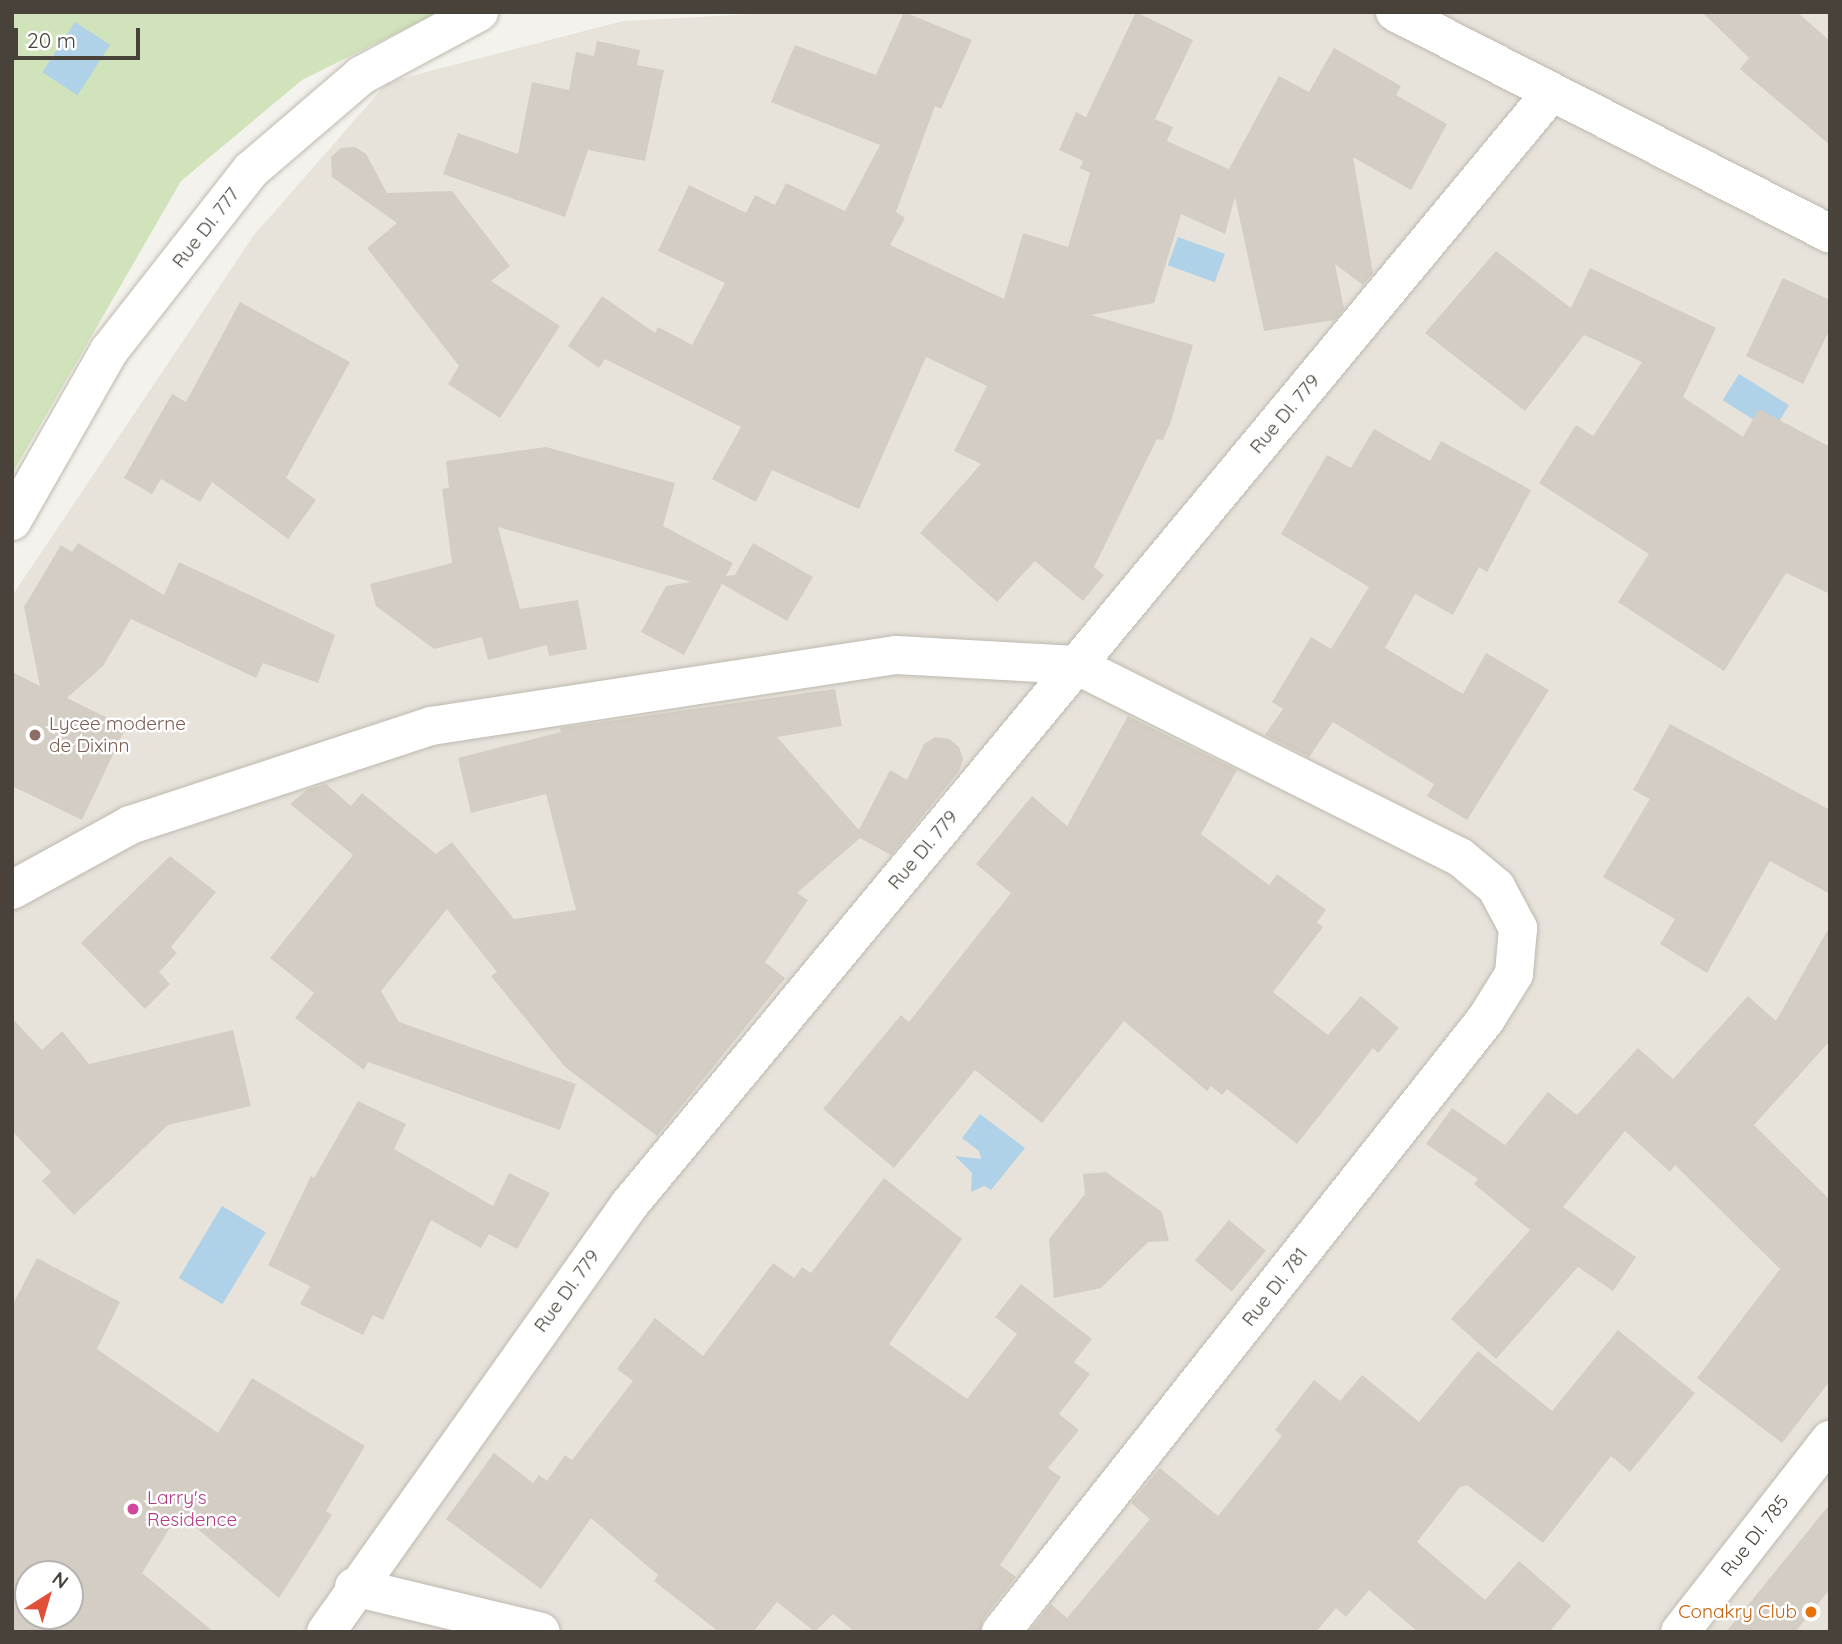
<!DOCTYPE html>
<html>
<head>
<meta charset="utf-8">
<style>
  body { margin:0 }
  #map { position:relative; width:1842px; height:1644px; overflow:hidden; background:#f4f2ec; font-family:Quicksand,sans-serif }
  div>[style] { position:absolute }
  .residential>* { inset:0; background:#e7e3db }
  .green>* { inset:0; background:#d1e3ba }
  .water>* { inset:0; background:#b0d2e9; transform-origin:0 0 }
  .building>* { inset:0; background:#d4cdc3; transform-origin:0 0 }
  .roads { filter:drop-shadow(0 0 2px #bfb9af) drop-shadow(0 0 2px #bfb9af) }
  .minor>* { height:38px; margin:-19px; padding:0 19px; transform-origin:19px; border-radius:19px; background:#fff }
  .dots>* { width:19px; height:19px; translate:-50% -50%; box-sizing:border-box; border:4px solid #fff; border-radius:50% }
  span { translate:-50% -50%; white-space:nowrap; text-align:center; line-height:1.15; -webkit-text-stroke:5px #fff; paint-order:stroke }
  .street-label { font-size:19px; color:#48423a }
  .education-label { font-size:19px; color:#785e54 }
  .left { translate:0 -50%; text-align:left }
  .hotel-label { font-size:19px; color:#b23c85 }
  .food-label { font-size:19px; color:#c56008 }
  .right { translate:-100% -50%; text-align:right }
  .frame { position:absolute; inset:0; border:14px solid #48423a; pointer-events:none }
  .north { position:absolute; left:14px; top:1560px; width:70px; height:70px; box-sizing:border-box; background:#fff; border:2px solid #b6b3b0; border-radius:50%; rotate:37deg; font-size:19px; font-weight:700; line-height:28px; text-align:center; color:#48423a }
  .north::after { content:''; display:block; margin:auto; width:24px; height:32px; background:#e04f37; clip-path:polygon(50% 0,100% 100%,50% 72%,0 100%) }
  .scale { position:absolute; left:14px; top:28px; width:126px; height:32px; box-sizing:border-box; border:4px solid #48423a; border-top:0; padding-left:9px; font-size:21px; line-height:24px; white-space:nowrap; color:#48423a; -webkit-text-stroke:5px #fff; paint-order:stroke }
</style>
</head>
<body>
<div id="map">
  <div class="residential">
    <div style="clip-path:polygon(evenodd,793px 12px,1830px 12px,1830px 1632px,12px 1632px,12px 596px,254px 235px,388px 82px,623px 21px,793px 12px,28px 1574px,70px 1574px,70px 1616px,28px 1616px,28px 1574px)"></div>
  </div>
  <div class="green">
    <div style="clip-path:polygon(12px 12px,439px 12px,302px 80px,181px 181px,12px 474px)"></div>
  </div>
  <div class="water">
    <div style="left:75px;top:22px;width:42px;height:60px;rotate:33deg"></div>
    <div style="left:1178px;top:237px;width:50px;height:30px;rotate:20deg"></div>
    <div style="left:1739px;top:374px;width:59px;height:31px;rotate:32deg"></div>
    <div style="clip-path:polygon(980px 1114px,1025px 1148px,991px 1190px,984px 1186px,971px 1192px,972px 1173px,955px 1156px,981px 1159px,979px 1151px,962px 1138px)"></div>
    <div style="left:222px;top:1206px;width:51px;height:84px;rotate:31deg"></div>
  </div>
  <div class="building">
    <div style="clip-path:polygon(904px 12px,972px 40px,941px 109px,935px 106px,896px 212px,905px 218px,890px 245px,1004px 299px,1023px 233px,1068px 247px,1090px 173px,1080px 168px,1083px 161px,1059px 150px,1076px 112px,1086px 117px,1136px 12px,1193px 40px,1155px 119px,1173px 127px,1167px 141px,1229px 169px,1279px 76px,1309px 92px,1334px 48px,1401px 86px,1396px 95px,1447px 124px,1411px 190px,1353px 157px,1373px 273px,1363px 285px,1335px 264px,1344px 309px,1335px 320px,1264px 331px,1235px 197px,1225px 234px,1181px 214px,1154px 303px,1091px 315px,1193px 345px,1171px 421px,1163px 440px,1157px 439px,1094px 567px,1104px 575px,1083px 601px,1035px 561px,997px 602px,920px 533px,981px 464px,954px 451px,987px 386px,926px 357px,859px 509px,772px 470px,756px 502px,712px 479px,741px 427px,605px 359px,599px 368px,568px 346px,602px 296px,655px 333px,658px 327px,692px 345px,725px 283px,658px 251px,689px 185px,746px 213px,755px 195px,775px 205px,786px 183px,845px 211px,880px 145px,771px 102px,795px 45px,876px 75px)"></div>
    <div style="clip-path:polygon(1702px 12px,1797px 12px,1830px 41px,1830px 145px,1740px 69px,1749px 58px)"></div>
    <div style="clip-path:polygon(597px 41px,640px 50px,637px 65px,664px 70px,645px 161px,588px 150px,565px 217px,443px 174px,458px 133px,518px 154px,532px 82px,569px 90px,576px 52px,594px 56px)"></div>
    <div style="clip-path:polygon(355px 147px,366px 154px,387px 193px,452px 191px,510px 266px,491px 281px,560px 326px,500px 418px,448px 384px,459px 366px,367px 248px,397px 223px,332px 177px,331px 157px,341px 148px)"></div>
    <div style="clip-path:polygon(1496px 251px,1571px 308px,1590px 268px,1716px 328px,1683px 397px,1743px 437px,1759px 409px,1830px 447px,1830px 594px,1786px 573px,1724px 671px,1618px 602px,1649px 554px,1539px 483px,1576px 425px,1593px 436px,1642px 362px,1584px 335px,1525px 411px,1425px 333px)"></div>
    <div style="clip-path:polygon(1783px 278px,1830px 300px,1830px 329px,1803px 384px,1746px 356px)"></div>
    <div style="clip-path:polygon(240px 302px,350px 362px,286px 478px,316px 500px,288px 539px,212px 482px,200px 502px,161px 479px,152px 494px,124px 478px,172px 394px,186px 402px)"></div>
    <div style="clip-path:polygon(1374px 429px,1430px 461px,1441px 441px,1531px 490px,1487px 572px,1479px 567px,1453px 615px,1415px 594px,1385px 648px,1463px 694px,1486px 653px,1549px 690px,1467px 820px,1427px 796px,1434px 784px,1333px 722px,1309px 757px,1265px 735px,1283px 709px,1272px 702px,1311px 637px,1331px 649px,1369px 587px,1281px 534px,1327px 455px,1351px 468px)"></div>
    <div style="clip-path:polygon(546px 447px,675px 483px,663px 526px,733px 563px,726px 576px,735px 575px,753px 543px,813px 577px,787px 621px,722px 584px,684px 655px,641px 632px,666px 586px,691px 582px,498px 527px,520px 609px,578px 600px,587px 649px,549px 656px,547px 645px,488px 660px,482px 637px,434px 649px,376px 606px,370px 584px,452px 563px,442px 489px,449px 488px,446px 461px)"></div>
    <div style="clip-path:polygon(78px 543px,164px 595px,179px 562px,335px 635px,318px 683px,263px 663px,256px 678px,131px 619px,103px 666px,67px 698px,126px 727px,82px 820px,12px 786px,12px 672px,40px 686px,24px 607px,61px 545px,72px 552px)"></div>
    <div style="clip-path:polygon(835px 689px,842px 726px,777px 737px,859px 830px,890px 770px,907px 780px,924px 744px,935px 737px,949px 739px,959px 747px,963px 759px,959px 771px,891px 855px,860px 838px,797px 893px,808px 900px,765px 962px,785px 978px,657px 1136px,565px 1067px,491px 976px,497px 972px,447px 909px,381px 991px,399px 1022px,576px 1084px,560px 1130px,368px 1062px,364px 1070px,295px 1018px,314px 993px,270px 958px,353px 855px,290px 804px,308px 789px,326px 784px,351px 806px,362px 793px,436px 854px,452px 842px,514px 919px,576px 910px,546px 794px,471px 813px,458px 758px,561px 732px,560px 728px)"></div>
    <div style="clip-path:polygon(1128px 716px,1237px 770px,1201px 834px,1269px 885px,1277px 874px,1326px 910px,1317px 922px,1323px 927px,1273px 992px,1328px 1035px,1361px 996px,1399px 1028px,1378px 1053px,1373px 1048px,1297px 1144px,1227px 1089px,1222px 1095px,1211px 1086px,1207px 1091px,1124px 1021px,1042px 1123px,975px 1070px,894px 1168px,823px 1109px,901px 1015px,909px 1022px,1011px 893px,976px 864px,1032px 796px,1067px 826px)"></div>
    <div style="clip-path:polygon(1670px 724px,1830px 810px,1830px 894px,1770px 861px,1707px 973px,1660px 944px,1675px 919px,1603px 877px,1650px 799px,1633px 790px)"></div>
    <div style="clip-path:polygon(170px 856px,216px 892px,171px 947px,177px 953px,159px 972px,170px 984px,145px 1009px,81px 943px)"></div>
    <div style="clip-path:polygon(1830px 926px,1830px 1041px,1754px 1125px,1830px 1200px,1830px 1381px,1782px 1443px,1697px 1378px,1780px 1269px,1675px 1165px,1670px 1172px,1625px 1131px,1563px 1207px,1636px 1257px,1613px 1291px,1578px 1267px,1496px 1359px,1451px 1319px,1530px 1230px,1474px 1184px,1478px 1179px,1426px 1144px,1452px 1108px,1505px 1145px,1548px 1092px,1577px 1115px,1638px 1048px,1673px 1079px,1748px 996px,1776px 1021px)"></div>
    <div style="clip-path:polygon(12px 1018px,42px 1050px,62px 1031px,89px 1064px,233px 1030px,251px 1106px,168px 1125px,74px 1215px,42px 1181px,51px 1172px,12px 1131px)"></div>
    <div style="clip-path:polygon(358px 1101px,406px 1124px,394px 1149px,493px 1206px,509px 1173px,550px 1193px,517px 1249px,489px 1234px,481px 1248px,431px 1220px,383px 1320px,373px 1315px,363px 1335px,300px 1304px,310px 1286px,268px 1265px,311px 1176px,314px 1178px)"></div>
    <div style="clip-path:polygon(1106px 1172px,1162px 1212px,1169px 1241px,1148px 1242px,1101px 1288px,1054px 1298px,1049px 1239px,1085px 1194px,1083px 1174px)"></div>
    <div style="clip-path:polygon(884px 1178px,962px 1239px,889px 1344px,967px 1399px,1017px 1334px,995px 1317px,1021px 1284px,1092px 1339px,1074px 1362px,1090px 1374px,1059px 1414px,1079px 1430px,1048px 1468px,1061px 1477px,1000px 1565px,1016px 1577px,984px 1618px,980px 1632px,855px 1632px,833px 1614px,815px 1632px,777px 1602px,753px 1632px,719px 1632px,654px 1581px,658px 1575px,591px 1518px,541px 1589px,446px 1519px,494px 1453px,533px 1483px,539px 1475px,547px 1481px,565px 1455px,572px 1460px,633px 1381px,617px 1369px,655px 1318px,703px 1356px,773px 1263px,794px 1278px,802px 1267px,811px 1273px)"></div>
    <div style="left:1229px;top:1220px;width:48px;height:53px;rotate:40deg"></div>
    <div style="clip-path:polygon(evenodd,37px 1258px,120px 1302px,97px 1349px,218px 1433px,252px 1378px,365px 1446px,326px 1511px,332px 1515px,279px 1598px,179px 1513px,142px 1573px,214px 1632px,12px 1632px,12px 1306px,37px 1258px,28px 1574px,70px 1574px,70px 1616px,28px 1616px,28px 1574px)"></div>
    <div style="clip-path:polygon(1618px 1330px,1695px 1393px,1630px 1472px,1611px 1456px,1543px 1543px,1467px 1485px,1460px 1487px,1417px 1542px,1485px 1600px,1519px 1561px,1571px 1606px,1549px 1632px,1418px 1632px,1369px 1590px,1346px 1617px,1336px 1608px,1316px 1632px,1029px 1632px,1051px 1604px,1067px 1618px,1150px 1519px,1131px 1503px,1160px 1468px,1218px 1516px,1282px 1436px,1275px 1430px,1314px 1380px,1340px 1401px,1362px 1375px,1419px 1422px,1478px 1351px,1552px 1411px)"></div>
    <div style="clip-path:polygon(1830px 1504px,1830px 1589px,1795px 1632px,1726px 1632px)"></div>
  </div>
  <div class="roads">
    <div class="minor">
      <div style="left:1395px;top:12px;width:488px;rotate:27deg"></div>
      <div style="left:12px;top:521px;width:196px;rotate:-60.3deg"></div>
      <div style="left:109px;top:351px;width:230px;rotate:-51.9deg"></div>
      <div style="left:251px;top:170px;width:146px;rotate:-40.6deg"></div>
      <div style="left:362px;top:75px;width:133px;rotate:-28.3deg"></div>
      <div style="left:12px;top:890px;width:135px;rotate:-28.8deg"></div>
      <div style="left:130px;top:825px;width:317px;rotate:-18.2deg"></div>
      <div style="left:431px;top:726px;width:470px;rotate:-8.7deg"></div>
      <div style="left:896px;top:655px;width:180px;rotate:3.2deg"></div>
      <div style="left:1076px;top:665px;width:429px;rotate:26.6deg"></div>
      <div style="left:1460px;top:857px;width:47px;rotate:39.8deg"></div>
      <div style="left:1496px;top:887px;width:47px;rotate:61.8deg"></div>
      <div style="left:1518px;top:928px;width:46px;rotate:95deg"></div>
      <div style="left:1514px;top:974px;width:53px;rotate:121.9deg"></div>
      <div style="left:1486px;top:1019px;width:782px;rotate:128.35deg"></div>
      <div style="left:354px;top:1587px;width:192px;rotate:13.5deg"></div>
      <div style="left:326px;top:1632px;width:524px;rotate:-54.64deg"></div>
      <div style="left:629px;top:1205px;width:1445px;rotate:-50.34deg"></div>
      <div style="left:1680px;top:1632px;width:244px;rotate:-52deg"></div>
    </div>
  </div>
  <div class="dots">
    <div style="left:35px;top:735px;background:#8d6e63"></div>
    <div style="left:133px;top:1509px;background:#d1479c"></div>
    <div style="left:1811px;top:1612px;background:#e8710a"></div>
  </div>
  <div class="street-label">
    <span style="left:206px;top:228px;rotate:-52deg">Rue DI. 777</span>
    <span style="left:1285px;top:414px;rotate:-50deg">Rue DI. 779</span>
    <span style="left:923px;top:850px;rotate:-50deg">Rue DI. 779</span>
    <span style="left:1275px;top:1287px;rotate:-52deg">Rue DI. 781</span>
    <span style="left:567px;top:1291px;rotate:-54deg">Rue DI. 779</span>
    <span style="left:1755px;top:1536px;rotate:-52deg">Rue DI. 785</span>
  </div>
  <div class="education-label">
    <span class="left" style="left:49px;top:735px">Lycee moderne<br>de Dixinn</span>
  </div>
  <div class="hotel-label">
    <span class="left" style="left:147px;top:1509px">Larry's<br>Residence</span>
  </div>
  <div class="food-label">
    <span class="right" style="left:1797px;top:1612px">Conakry Club</span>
  </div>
  <div class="frame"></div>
  <div class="north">N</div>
  <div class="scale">20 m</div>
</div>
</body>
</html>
